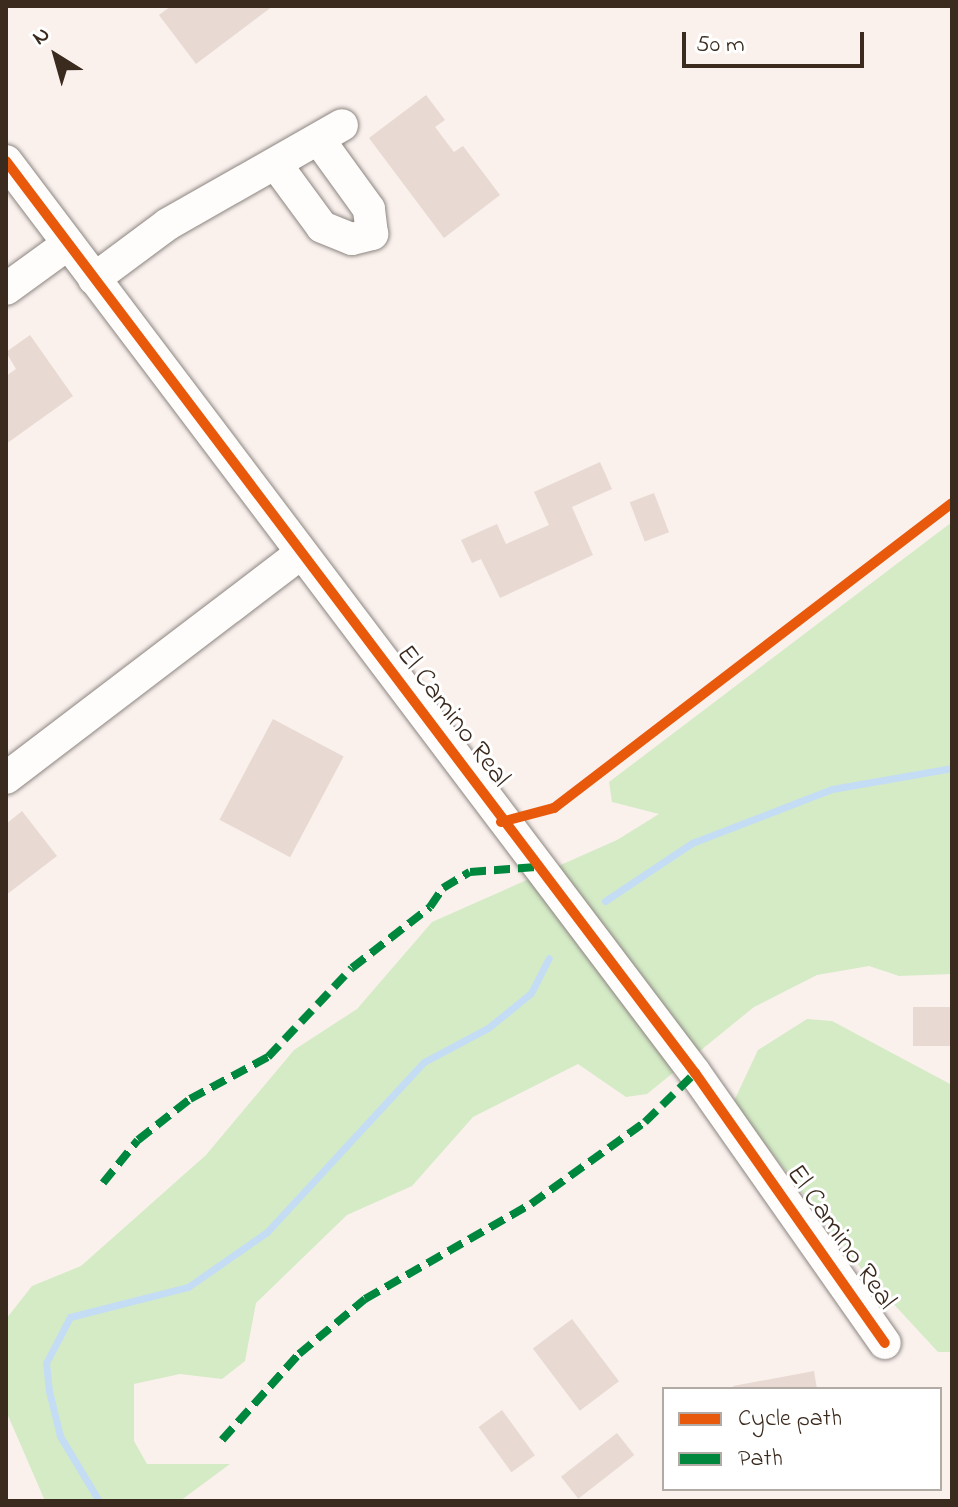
<!DOCTYPE html>
<html>
<head>
<meta charset="utf-8">
<style>
  body { margin:0 }
  #map { position:relative; width:958px; height:1507px; overflow:hidden; background:#faf1ed; font-family:"Indie Flower",sans-serif }
  div>[style] { position:absolute }
  .green>* { inset:0; background:#d4ebc6 }
  .stream>* { height:7px; margin:-3.5px; padding:0 3.5px; transform-origin:3.5px; border-radius:3.5px; background:#c4ddf4 }
  .building>* { inset:0; background:#e8d9d2; transform-origin:0 0 }
  .roads { filter:drop-shadow(0 0 2px #8c8580) drop-shadow(0 0 2px #8c8580) }
  .minor>* { height:32px; margin:-16px; padding:0 16px; transform-origin:16px; border-radius:16px; background:#fefdfc }
  .quiet>* { height:8px; margin-top:-4px; transform-origin:0; background:repeating-linear-gradient(90deg,#00873e 0 16px,transparent 0 24px) }
  .cycleway>* { height:10px; margin:-5px; padding:0 5px; transform-origin:5px; border-radius:5px; background:#e8590c }
  span { translate:-50% -50%; white-space:nowrap; text-align:center; line-height:1.15; -webkit-text-stroke:6px #fff; paint-order:stroke }
  .street-label { font-size:28px; color:#3b2a1e }
  .frame { position:absolute; inset:0; border:8px solid #3b2a1e; pointer-events:none }
  .legend { position:absolute; left:662px; top:1387px; width:280px; height:104px; box-sizing:border-box; background:#fff; border:2px solid #b1aaa5; margin:0; padding:10px 14px; list-style:none; font-size:24px; color:#3b2a1e }
  .legend li { display:flex; align-items:center; gap:16px; height:40px }
  .legend b { width:40px; border:2px solid #b1aaa5 }
  .north { position:absolute; left:16px; top:16px; width:80px; height:80px; -webkit-text-stroke:6px #fff; paint-order:stroke; rotate:323deg; font-size:22px; font-weight:700; line-height:32px; text-align:center; color:#3b2a1e }
  .north::after { content:''; display:block; margin:auto; width:28px; height:36px; background:#3b2a1e; clip-path:polygon(50% 0,100% 100%,50% 72%,0 100%) }
  .scale { position:absolute; left:682px; top:32px; width:182px; height:36px; box-sizing:border-box; border:4px solid #3b2a1e; border-top:0; padding-left:10px; font-size:24px; line-height:28px; white-space:nowrap; color:#3b2a1e; -webkit-text-stroke:6px #fff; paint-order:stroke }
</style>
</head>
<body>
<div id="map">
  <div class="green">
    <div style="clip-path:polygon(952px 522px,952px 974px,899px 976px,869px 966px,817px 975px,754px 1007px,647px 1094px,626px 1097px,578px 1064px,473px 1117px,412px 1186px,347px 1215px,256px 1303px,245px 1361px,222px 1379px,180px 1374px,134px 1384px,134px 1441px,147px 1464px,230px 1464px,180px 1501px,45px 1501px,6px 1411px,6px 1319px,32px 1286px,81px 1266px,206px 1155px,294px 1050px,357px 1009px,432px 922px,617px 840px,659px 814px,612px 802px,609px 782px)"></div>
    <div style="clip-path:polygon(807px 1019px,832px 1021px,952px 1085px,952px 1352px,938px 1352px,863px 1271px,733px 1103px,758px 1050px)"></div>
  </div>
  <div class="stream">
    <div style="left:605px;top:901px;width:105px;rotate:-33.7deg"></div>
    <div style="left:692px;top:843px;width:150px;rotate:-21.1deg"></div>
    <div style="left:832px;top:789px;width:122px;rotate:-9.9deg"></div>
    <div style="left:99px;top:1501px;width:76px;rotate:-121deg"></div>
    <div style="left:60px;top:1436px;width:46px;rotate:-103.7deg"></div>
    <div style="left:49px;top:1391px;width:28px;rotate:-96deg"></div>
    <div style="left:46px;top:1363px;width:52px;rotate:-62.4deg"></div>
    <div style="left:70px;top:1317px;width:122px;rotate:-14.3deg"></div>
    <div style="left:188px;top:1287px;width:96px;rotate:-34.8deg"></div>
    <div style="left:267px;top:1232px;width:231px;rotate:-47.3deg"></div>
    <div style="left:424px;top:1062px;width:72px;rotate:-28deg"></div>
    <div style="left:488px;top:1028px;width:55px;rotate:-39.1deg"></div>
    <div style="left:531px;top:993px;width:39px;rotate:-63deg"></div>
  </div>
  <div class="building">
    <div style="clip-path:polygon(171px 6px,273px 6px,196px 64px,159px 15px)"></div>
    <div style="clip-path:polygon(426px 95px,445px 120px,435px 127px,454px 152px,463px 146px,500px 195px,444px 238px,369px 138px)"></div>
    <div style="clip-path:polygon(30px 335px,73px 396px,6px 444px,6px 376px,16px 369px,6px 352px)"></div>
    <div style="clip-path:polygon(600px 462px,612px 489px,572px 507px,593px 555px,500px 598px,481px 559px,472px 563px,461px 540px,497px 524px,506px 544px,549px 525px,534px 492px)"></div>
    <div style="left:654px;top:493px;width:42px;height:26px;rotate:69deg"></div>
    <div style="left:273px;top:719px;width:80px;height:114px;rotate:28deg"></div>
    <div style="clip-path:polygon(22px 811px,57px 856px,6px 895px,6px 824px)"></div>
    <div style="left:952px;top:1007px;width:39px;height:39px;rotate:90deg"></div>
    <div style="left:572px;top:1319px;width:78px;height:49px;rotate:53deg"></div>
    <div style="clip-path:polygon(814px 1371px,817px 1389px,733px 1389px,733px 1386px)"></div>
    <div style="left:502px;top:1410px;width:56px;height:29px;rotate:54deg"></div>
    <div style="left:617px;top:1433px;width:28px;height:71px;rotate:52deg"></div>
  </div>
  <div class="roads">
    <div class="minor">
      <div style="left:6px;top:161px;width:1143px;rotate:52.93deg"></div>
      <div style="left:695px;top:1073px;width:330px;rotate:54.9deg"></div>
      <div style="left:278px;top:167px;width:74px;rotate:53.7deg"></div>
      <div style="left:322px;top:227px;width:32px;rotate:22deg"></div>
      <div style="left:352px;top:239px;width:21px;rotate:-14deg"></div>
      <div style="left:372px;top:234px;width:25px;rotate:-97deg"></div>
      <div style="left:369px;top:209px;width:85px;rotate:-125.9deg"></div>
      <div style="left:94px;top:279px;width:92px;rotate:-36.6deg"></div>
      <div style="left:168px;top:224px;width:200px;rotate:-29.6deg"></div>
      <div style="left:6px;top:289px;width:77px;rotate:-36deg"></div>
      <div style="left:6px;top:778px;width:370px;rotate:-37.3deg"></div>
    </div>
  </div>
  <div class="quiet">
    <div style="left:103px;top:1183px;width:55px;rotate:-50.9deg"></div>
    <div style="left:138px;top:1140px;width:66px;rotate:-38.3deg"></div>
    <div style="left:190px;top:1099px;width:89px;rotate:-28.3deg"></div>
    <div style="left:268px;top:1057px;width:122px;rotate:-46.7deg"></div>
    <div style="left:352px;top:968px;width:99px;rotate:-38deg"></div>
    <div style="left:430px;top:907px;width:23px;rotate:-56deg"></div>
    <div style="left:443px;top:888px;width:31px;rotate:-31deg"></div>
    <div style="left:470px;top:872px;width:66px;rotate:-4.3deg"></div>
    <div style="left:222px;top:1440px;width:115px;rotate:-48.2deg"></div>
    <div style="left:299px;top:1354px;width:86px;rotate:-39.8deg"></div>
    <div style="left:365px;top:1299px;width:191px;rotate:-29.8deg"></div>
    <div style="left:531px;top:1204px;width:140px;rotate:-35.7deg"></div>
    <div style="left:645px;top:1122px;width:70px;rotate:-44.4deg"></div>
  </div>
  <div class="cycleway">
    <div style="left:6px;top:161px;width:1143px;rotate:52.93deg"></div>
    <div style="left:695px;top:1073px;width:330px;rotate:54.9deg"></div>
    <div style="left:501px;top:822px;width:55px;rotate:-14.8deg"></div>
    <div style="left:554px;top:808px;width:501px;rotate:-37.46deg"></div>
  </div>
  <div class="street-label">
    <span style="left:452px;top:717px;rotate:53deg">El Camino Real</span>
    <span style="left:840px;top:1238px;rotate:55deg">El Camino Real</span>
  </div>
  <div class="frame"></div>
  <ul class="legend">
  <li><b style="height:10px;background:#e8590c"></b>Cycle path</li>
  <li><b style="height:10px;background:#00873e"></b>Path</li>
  </ul>
  <div class="north">N</div>
  <div class="scale">50 m</div>
</div>
</body>
</html>
